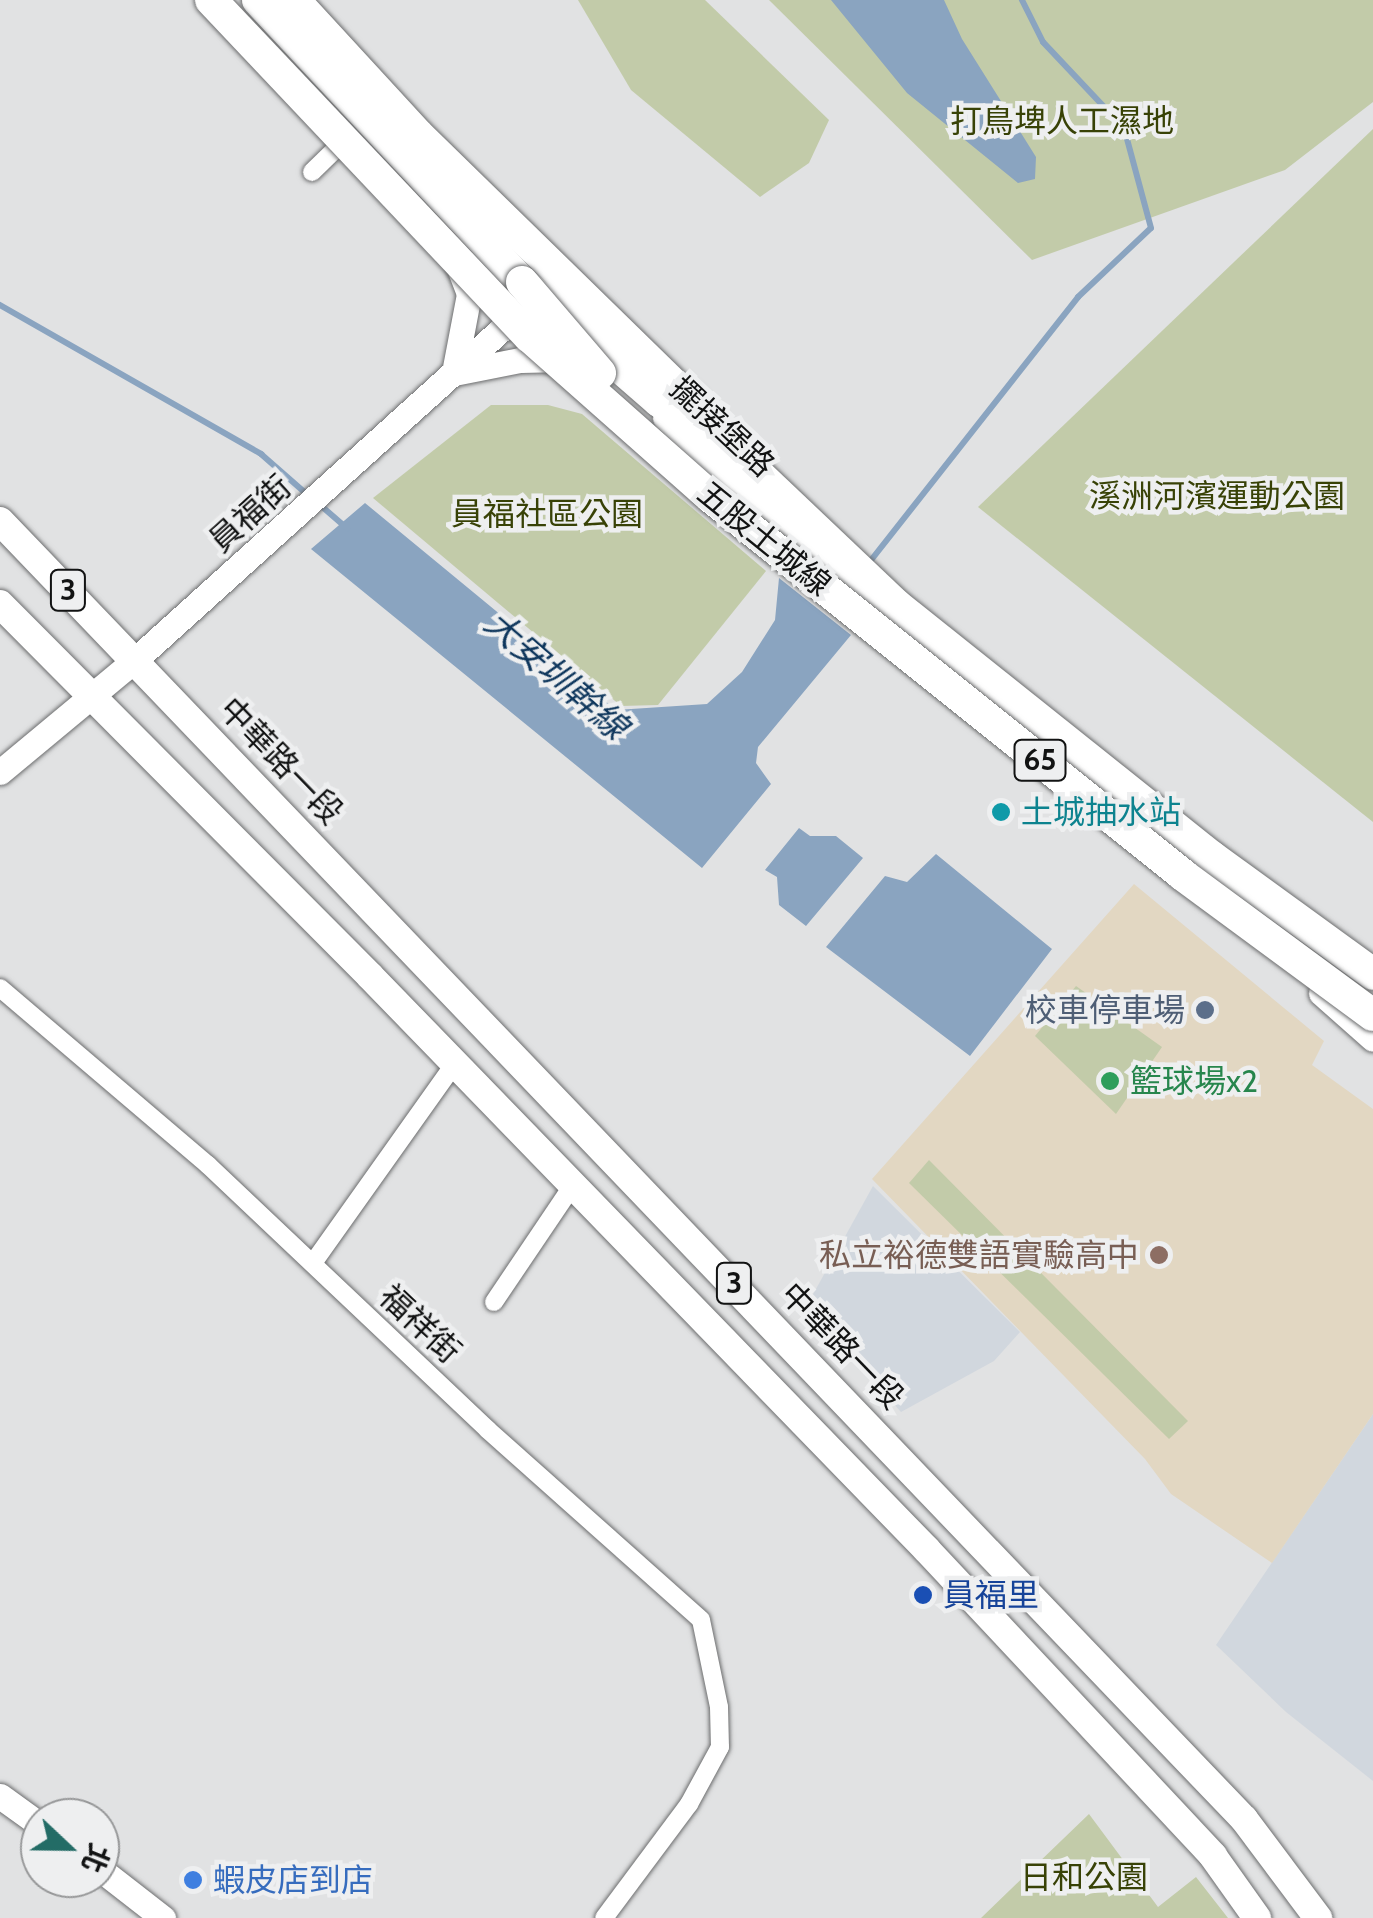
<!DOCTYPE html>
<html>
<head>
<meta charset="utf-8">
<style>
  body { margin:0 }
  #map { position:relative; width:1373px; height:1918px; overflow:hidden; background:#e1e2e3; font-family:Cabin,"Noto Sans TC",sans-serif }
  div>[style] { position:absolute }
  .built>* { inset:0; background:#d1d7de }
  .education>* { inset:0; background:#e2d7c2 }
  .green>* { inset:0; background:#c2cba9 }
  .water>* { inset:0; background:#8aa4c0 }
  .stream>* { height:6px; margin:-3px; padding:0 3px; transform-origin:3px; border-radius:3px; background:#8aa4c0 }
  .roads { filter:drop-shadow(0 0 2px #6c6d6e) drop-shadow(0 0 2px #6c6d6e) }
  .street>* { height:18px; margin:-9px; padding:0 9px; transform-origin:9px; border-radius:9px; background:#fff }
  .secondary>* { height:25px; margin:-12.5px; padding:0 12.5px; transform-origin:12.5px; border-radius:12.5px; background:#fff }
  .primary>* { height:28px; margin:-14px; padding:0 14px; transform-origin:14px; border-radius:14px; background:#fff }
  .highway>* { height:32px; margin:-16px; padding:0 16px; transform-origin:16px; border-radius:16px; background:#fff }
  .bridges { filter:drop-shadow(0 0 2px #6c6d6e) drop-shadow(0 0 2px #6c6d6e) }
  .highway-bridge>* { height:32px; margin:-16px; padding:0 16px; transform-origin:16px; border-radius:16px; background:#fff }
  .dots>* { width:28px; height:28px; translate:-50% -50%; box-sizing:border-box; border:5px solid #eeeff0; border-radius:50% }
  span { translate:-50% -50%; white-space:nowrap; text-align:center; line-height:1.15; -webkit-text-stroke:9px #eeeff0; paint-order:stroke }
  .shield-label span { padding:2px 8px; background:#eeeff0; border:2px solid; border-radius:8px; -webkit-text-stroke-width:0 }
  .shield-label { font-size:30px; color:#121313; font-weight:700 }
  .park-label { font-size:32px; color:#384206 }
  .street-label { font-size:32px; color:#121313 }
  .culture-label { font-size:32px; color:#0d838f }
  .left { translate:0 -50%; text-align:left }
  .service-label { font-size:32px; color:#4e5e75 }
  .right { translate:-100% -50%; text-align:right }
  .leisure-label { font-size:32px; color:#27864d }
  .education-label { font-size:32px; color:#785e54 }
  .transit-label { font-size:32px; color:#164399 }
  .shop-label { font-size:32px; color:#366cbe }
  .water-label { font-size:35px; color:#0f375d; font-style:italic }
  .north { position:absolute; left:20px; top:1798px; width:100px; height:100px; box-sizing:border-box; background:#eeeff0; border:2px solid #969798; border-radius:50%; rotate:112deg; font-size:28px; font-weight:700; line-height:40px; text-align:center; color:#121313 }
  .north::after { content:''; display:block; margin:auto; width:35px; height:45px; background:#236c66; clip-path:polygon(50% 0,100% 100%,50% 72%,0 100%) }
</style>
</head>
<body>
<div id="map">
  <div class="built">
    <div style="clip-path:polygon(873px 1186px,1020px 1332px,994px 1361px,901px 1412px,806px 1307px)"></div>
    <div style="clip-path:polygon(1373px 1414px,1373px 1781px,1286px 1712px,1216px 1645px)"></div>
  </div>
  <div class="education">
    <div style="clip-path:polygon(1134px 884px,1324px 1041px,1312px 1065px,1373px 1109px,1373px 1414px,1272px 1563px,1171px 1494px,1145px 1459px,872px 1179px)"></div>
  </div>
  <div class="green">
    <div style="clip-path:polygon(578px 0,705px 0,829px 120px,809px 163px,760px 197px,631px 90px)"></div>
    <div style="clip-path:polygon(769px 0,1373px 0,1373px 102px,1285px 170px,1032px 260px)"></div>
    <div style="clip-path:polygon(1373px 129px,1373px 822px,978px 507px)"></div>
    <div style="clip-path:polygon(491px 405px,548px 405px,582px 414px,766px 571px,658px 705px,621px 706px,373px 498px)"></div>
    <div style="clip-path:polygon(1076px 986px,1162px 1047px,1116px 1114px,1035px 1036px)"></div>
    <div style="clip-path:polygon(929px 1160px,1188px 1421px,1169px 1439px,909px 1183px)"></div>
    <div style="clip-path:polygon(1089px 1814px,1158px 1907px,1196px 1877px,1228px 1918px,981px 1918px)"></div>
  </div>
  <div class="water">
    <div style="clip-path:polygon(831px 0,944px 0,962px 39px,1036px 157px,1035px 179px,1018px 183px,907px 93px)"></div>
    <div style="clip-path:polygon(365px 503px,616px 710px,707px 704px,742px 672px,775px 620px,779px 578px,851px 635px,758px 747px,756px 763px,771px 784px,702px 868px,311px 549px)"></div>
    <div style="clip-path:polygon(799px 828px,810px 836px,836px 836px,863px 858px,806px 926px,779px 905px,777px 877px,765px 870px)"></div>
    <div style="clip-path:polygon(936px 854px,1052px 949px,970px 1056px,826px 947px,885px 876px,907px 882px)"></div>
  </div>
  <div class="stream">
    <div style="left:0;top:305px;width:301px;rotate:29.7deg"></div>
    <div style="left:261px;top:454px;width:64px;rotate:41.2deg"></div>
    <div style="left:319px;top:504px;width:37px;rotate:41deg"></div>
    <div style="left:868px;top:564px;width:340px;rotate:-51.8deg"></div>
    <div style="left:1078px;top:297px;width:100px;rotate:-43.4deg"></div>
    <div style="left:1151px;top:228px;width:104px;rotate:-105.1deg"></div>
    <div style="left:1124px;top:128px;width:118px;rotate:-133.3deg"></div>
    <div style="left:1043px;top:42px;width:47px;rotate:-116.6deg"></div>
  </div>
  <div class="roads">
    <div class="street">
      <div style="left:312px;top:172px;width:49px;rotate:-44.2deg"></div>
      <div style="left:0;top:988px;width:273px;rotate:40.4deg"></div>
      <div style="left:208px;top:1165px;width:386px;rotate:43.4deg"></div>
      <div style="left:488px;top:1430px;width:285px;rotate:41.7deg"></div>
      <div style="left:701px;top:1620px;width:89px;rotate:78.3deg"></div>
      <div style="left:719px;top:1707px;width:40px;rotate:88.6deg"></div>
      <div style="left:720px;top:1747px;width:65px;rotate:118.5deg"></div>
      <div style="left:689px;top:1804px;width:142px;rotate:126.7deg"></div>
      <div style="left:313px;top:1263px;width:245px;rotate:-54.6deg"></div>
      <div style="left:494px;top:1302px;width:141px;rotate:-56deg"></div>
    </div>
    <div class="secondary">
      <div style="left:458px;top:265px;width:31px;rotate:69deg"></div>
      <div style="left:469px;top:294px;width:80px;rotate:100.8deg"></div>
      <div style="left:454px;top:373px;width:67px;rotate:-11.1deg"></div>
      <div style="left:520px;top:360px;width:46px;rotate:-1.2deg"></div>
      <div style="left:665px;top:418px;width:285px;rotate:42.3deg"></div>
      <div style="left:0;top:772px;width:175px;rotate:-39.7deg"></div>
      <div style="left:135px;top:660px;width:527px;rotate:-42.08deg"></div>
      <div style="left:1321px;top:993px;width:69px;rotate:41.5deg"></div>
      <div style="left:0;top:1796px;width:49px;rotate:35.9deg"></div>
      <div style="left:100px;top:1869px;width:80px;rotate:37.9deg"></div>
    </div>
    <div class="primary">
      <div style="left:0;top:521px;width:1798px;rotate:46.22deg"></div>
      <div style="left:1244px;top:1819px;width:124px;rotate:53.2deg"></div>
      <div style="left:0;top:604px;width:525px;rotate:45.15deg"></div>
      <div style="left:370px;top:976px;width:800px;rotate:45.86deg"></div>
      <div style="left:927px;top:1550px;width:419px;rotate:46.9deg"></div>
      <div style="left:1213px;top:1856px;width:76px;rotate:54.6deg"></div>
    </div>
    <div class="highway">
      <div style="left:258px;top:0;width:386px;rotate:46.9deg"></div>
      <div style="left:522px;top:282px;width:181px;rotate:41deg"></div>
      <div style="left:659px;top:401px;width:46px;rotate:34.4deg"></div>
      <div style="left:294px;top:0;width:183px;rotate:47.4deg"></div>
      <div style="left:418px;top:135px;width:381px;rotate:44.3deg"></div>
      <div style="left:691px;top:401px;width:72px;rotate:49deg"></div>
      <div style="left:738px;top:455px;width:218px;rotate:43.5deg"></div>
      <div style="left:896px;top:605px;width:404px;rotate:38.6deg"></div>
      <div style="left:1212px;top:857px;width:199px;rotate:36deg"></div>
    </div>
  </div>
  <div class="bridges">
    <div class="highway-bridge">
      <div style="left:211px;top:0;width:463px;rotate:46.6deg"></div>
      <div style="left:529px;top:336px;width:244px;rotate:41.5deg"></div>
      <div style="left:712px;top:498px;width:603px;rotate:38.67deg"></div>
      <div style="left:1183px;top:875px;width:236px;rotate:36.4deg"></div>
      <div style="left:522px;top:282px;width:120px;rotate:49.4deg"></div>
    </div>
  </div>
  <div class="dots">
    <div style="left:1001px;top:812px;background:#0f9aa8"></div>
    <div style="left:1205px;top:1010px;background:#5c6f8a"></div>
    <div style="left:1110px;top:1081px;background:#2e9e5b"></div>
    <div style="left:1159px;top:1255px;background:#8d6e63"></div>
    <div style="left:923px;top:1595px;background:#1a4fb4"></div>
    <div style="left:193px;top:1880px;background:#3f7fe0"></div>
  </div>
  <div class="shield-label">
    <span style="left:68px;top:590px">3</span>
    <span style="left:1040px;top:760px">65</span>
    <span style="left:734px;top:1283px">3</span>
  </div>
  <div class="park-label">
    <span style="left:1062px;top:121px">打鳥埤人工濕地</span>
    <span style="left:1217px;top:496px">溪洲河濱運動公園</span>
    <span style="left:547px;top:514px">員福社區公園</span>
    <span style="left:1084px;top:1877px">日和公園</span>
  </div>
  <div class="street-label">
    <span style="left:722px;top:427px;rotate:43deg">擺接堡路</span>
    <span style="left:250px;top:514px;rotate:-42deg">員福街</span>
    <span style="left:764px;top:539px;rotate:39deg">五股土城線</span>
    <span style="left:281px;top:761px;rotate:46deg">中華路一段</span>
    <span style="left:420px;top:1324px;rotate:43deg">福祥街</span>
    <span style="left:842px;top:1346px;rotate:46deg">中華路一段</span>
  </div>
  <div class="culture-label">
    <span class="left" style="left:1021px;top:812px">土城抽水站</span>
  </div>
  <div class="service-label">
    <span class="right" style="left:1185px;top:1010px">校車停車場</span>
  </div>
  <div class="leisure-label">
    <span class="left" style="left:1130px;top:1081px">籃球場x2</span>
  </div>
  <div class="education-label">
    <span class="right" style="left:1139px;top:1255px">私立裕德雙語實驗高中</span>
  </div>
  <div class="transit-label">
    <span class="left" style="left:943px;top:1595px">員福里</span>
  </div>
  <div class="shop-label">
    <span class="left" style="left:213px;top:1880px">蝦皮店到店</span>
  </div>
  <div class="water-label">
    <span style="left:556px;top:675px;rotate:41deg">大安圳幹線</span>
  </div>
  <div class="north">北</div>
</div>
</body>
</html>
